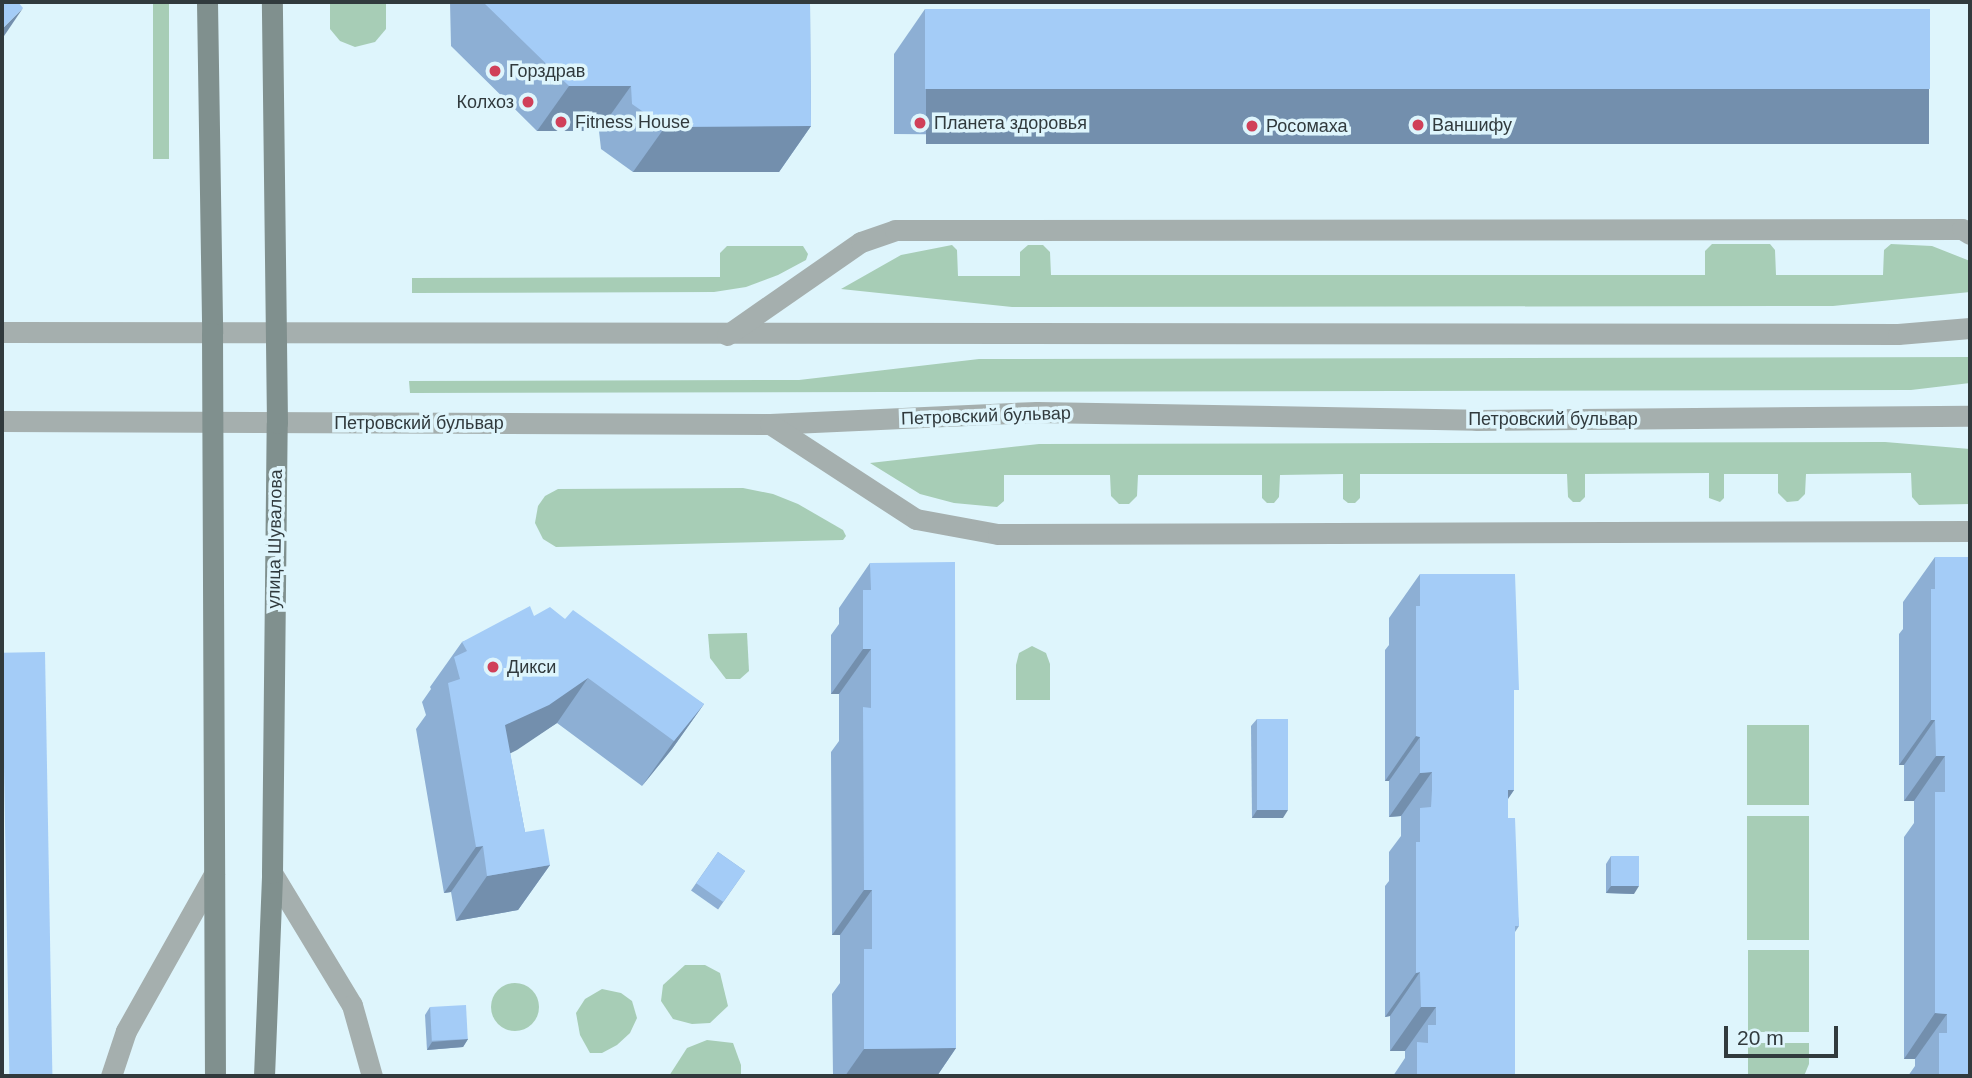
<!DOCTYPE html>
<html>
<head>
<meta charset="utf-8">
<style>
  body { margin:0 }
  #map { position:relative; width:1972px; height:1078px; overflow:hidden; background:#def5fc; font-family:Arial,sans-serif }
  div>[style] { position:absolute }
  .green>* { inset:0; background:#a7cdb6; transform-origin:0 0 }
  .round { border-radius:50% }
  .street>* { height:21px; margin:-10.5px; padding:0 10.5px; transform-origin:10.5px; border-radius:10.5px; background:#a5afae }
  .secondary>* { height:21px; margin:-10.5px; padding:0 10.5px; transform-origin:10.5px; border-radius:10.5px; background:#80908e }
  .wall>* { inset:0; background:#8dafd4; transform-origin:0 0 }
  .shaded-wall>* { inset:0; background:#738fad; transform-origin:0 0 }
  .building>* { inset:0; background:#a4ccf7; transform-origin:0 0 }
  .dots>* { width:19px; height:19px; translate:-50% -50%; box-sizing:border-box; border:4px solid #def5fc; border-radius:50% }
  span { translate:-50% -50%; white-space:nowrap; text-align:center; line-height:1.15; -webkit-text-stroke:7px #def5fc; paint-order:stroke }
  .poi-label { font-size:18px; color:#313a3d }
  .left { translate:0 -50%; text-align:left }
  .right { translate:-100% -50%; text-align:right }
  .street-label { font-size:18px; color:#313a3d }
  .frame { position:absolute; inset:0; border:4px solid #313a3d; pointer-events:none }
  .scale { position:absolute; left:1724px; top:1026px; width:114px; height:32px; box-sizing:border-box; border:4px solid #313a3d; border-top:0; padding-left:9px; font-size:21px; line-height:24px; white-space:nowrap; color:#313a3d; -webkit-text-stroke:5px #def5fc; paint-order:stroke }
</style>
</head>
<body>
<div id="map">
  <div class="green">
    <div style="left:153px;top:2px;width:16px;height:157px"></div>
    <div style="clip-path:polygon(330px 2px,386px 2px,386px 29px,375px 42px,355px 47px,340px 41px,330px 29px)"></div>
    <div style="clip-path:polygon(1712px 244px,1770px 244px,1775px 250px,1776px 275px,1883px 275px,1884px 250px,1891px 244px,1932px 246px,1970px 261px,1970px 292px,1833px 306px,1012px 307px,841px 289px,901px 255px,952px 245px,957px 250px,958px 276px,1020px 276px,1020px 252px,1028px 245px,1043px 245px,1050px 252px,1051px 275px,1705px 275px,1705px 251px)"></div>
    <div style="clip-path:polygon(727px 246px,803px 246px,808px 254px,806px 260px,778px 275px,746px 287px,714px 292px,412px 293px,412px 278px,720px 277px,720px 253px)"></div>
    <div style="clip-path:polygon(1970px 357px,1970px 383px,1911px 390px,410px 393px,409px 381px,799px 380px,979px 359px)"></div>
    <div style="clip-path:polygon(1885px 442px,1970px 449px,1970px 504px,1919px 505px,1912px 497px,1911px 473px,1806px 474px,1805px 494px,1798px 501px,1787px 502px,1778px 493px,1778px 474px,1724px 474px,1724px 498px,1720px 502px,1709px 498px,1709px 473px,1585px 474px,1585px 497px,1580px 502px,1573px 502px,1568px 497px,1567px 474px,1360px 474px,1360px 498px,1355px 503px,1348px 503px,1343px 499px,1343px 474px,1280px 475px,1279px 497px,1274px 503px,1267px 503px,1262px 498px,1262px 475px,1138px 475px,1137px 496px,1129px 504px,1119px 504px,1111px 496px,1110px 475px,1004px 475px,1004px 501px,997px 507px,954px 503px,920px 494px,870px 463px,1039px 444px)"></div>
    <div style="clip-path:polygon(743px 488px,773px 494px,798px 504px,843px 530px,846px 536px,843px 540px,556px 547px,543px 539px,535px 523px,538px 506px,545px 496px,558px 489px)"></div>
    <div style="clip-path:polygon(747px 633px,749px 671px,740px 679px,726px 679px,710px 658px,708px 634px)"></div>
    <div style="clip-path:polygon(1032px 646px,1046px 653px,1050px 664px,1050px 700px,1016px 700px,1016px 665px,1019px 653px)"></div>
    <div style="left:1747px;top:725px;width:62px;height:80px"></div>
    <div style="left:1747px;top:816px;width:62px;height:124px"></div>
    <div style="left:1748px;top:950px;width:61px;height:82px"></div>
    <div style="clip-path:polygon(685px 965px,705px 965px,720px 973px,728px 1006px,710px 1023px,692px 1024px,673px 1019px,661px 1001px,663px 985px)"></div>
    <div class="round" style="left:491px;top:983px;width:48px;height:48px"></div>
    <div style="clip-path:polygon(602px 989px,621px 993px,632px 1001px,637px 1018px,630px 1033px,617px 1045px,602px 1053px,590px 1053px,580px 1035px,576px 1013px,585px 999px)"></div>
    <div style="clip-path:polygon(707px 1040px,733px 1043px,741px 1065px,741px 1076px,669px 1076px,687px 1048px)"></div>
    <div style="clip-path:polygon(1748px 1043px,1809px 1043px,1809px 1064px,1804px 1076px,1748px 1076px)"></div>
  </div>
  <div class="street">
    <div style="left:2px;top:332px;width:1896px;rotate:0.06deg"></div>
    <div style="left:1898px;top:334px;width:72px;rotate:-4.8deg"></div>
    <div style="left:727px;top:335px;width:163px;rotate:-34.8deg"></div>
    <div style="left:861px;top:242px;width:36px;rotate:-19deg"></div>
    <div style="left:895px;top:230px;width:1067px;rotate:-0.05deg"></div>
    <div style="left:1962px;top:229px;width:9px;rotate:32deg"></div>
    <div style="left:2px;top:421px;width:768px;rotate:0.22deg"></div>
    <div style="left:770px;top:424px;width:267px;rotate:-2.6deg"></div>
    <div style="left:1037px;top:412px;width:439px;rotate:1deg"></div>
    <div style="left:1476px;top:420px;width:494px;rotate:-0.5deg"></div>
    <div style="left:770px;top:424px;width:174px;rotate:33.1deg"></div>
    <div style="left:916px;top:519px;width:83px;rotate:10.4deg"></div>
    <div style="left:998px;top:534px;width:972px;rotate:-0.18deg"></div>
    <div style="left:272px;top:873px;width:154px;rotate:58.8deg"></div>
    <div style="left:352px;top:1005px;width:74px;rotate:74.3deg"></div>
    <div style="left:111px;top:1076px;width:47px;rotate:-71.6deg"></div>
    <div style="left:126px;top:1031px;width:180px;rotate:-60.7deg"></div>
  </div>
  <div class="secondary">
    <div style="left:207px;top:2px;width:331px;rotate:89.1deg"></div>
    <div style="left:212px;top:333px;width:743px;rotate:89.77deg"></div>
    <div style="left:264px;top:1076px;width:203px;rotate:-87.7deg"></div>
    <div style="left:272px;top:873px;width:450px;rotate:-89.4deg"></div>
    <div style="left:277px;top:423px;width:421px;rotate:-90.7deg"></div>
  </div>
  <div class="wall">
    <div style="clip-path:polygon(450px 2px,810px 2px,811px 126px,779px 172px,633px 172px,601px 149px,599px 131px,537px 131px,451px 46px)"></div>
    <div style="clip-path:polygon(925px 9px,1929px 97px,1897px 142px,894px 134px,894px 54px)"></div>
    <div style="clip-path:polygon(1935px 557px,1970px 1076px,1908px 1076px,1915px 1066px,1915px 1059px,1904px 1059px,1904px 837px,1914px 823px,1914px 801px,1904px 801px,1904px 765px,1899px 765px,1899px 634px,1903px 629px,1903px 602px)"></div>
    <div style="clip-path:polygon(870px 563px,956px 1048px,937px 1076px,833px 1076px,832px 994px,840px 983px,840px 935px,832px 935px,831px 752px,839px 741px,839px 694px,831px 694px,831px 635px,839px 624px,839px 608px)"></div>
    <div style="clip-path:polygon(1420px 574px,1514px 696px,1514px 790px,1508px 799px,1508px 818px,1519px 926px,1515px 932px,1515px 1076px,1393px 1076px,1405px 1058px,1405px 1051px,1390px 1051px,1390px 1016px,1385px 1017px,1385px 886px,1389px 881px,1389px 852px,1401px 836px,1401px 816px,1389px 817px,1389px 781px,1385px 781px,1385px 650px,1389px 645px,1389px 618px)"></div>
    <div style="clip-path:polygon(534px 616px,565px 619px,704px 704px,672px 749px,642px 786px,557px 723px,510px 753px,525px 832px,550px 865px,518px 910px,456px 921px,451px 892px,444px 893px,416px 729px,426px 715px,422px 702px,431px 689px,430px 687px,462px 642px)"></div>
    <div style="clip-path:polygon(1257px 719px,1283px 818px,1252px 818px,1251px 726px)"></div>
    <div style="left:718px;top:852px;width:33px;height:47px;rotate:35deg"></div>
    <div style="clip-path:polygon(1611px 856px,1634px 894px,1606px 893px,1606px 864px)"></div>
    <div style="clip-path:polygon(430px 1007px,468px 1039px,463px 1047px,427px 1050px,425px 1015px)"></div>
  </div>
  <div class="shaded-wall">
    <div style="clip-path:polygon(23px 8px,2px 39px,2px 29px)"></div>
    <div style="clip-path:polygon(569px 86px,631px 86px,599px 131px,537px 131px)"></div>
    <div style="left:926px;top:89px;width:1003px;height:55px"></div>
    <div style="clip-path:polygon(811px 126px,779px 172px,633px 172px,665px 127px)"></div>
    <div style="clip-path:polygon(863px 649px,871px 649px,839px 694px,831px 694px)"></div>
    <div style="clip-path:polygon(588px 678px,557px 723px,517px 750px,474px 771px,505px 725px)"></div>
    <div style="clip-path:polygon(704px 704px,672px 749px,642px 786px,674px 741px)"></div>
    <div style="clip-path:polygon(1931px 720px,1935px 720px,1904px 765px,1899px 765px)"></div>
    <div style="clip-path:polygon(1416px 736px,1420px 737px,1389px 781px,1385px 781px)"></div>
    <div style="clip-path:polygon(1936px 756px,1945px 756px,1914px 801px,1904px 801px)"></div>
    <div style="clip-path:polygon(1432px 772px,1401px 816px,1389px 817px,1420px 773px)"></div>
    <div style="clip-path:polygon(1508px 790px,1514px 790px,1483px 834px)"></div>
    <div style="clip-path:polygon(1257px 810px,1288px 810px,1283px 818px,1252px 818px)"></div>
    <div style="clip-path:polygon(483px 846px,451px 892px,444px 893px,476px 847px)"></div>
    <div style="clip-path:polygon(550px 865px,518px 910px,456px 921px,487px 876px)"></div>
    <div style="clip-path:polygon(1611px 886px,1639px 886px,1634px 894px,1606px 893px)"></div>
    <div style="clip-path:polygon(864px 890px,872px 890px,840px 935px,832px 935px)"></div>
    <div style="clip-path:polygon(1420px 972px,1390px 1016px,1385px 1017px,1416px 973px)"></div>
    <div style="clip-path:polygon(1421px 1007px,1436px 1007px,1405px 1051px,1390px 1051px)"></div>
    <div style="clip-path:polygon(1935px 1013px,1947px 1014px,1915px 1059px,1904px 1059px)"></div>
    <div style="clip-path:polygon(468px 1039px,463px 1047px,427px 1050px,432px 1042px)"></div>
    <div style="clip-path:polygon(956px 1048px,937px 1076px,845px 1076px,864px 1049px)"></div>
  </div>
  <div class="building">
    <div style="clip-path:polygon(2px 2px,18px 2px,23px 8px,2px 29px)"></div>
    <div style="clip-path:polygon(483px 2px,810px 2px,811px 126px,665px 127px,632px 104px,631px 86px,569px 86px)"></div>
    <div style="left:925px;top:9px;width:1005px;height:80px"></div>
    <div style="clip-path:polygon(1935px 557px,1970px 557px,1970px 1076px,1939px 1076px,1939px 1033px,1947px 1033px,1947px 1014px,1935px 1013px,1935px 792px,1945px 792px,1945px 756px,1936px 756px,1935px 720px,1931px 720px,1931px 589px,1935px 589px)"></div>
    <div style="clip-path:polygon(955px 562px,956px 1048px,864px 1049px,864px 949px,872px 949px,872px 890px,864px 890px,863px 707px,871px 708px,871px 649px,863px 649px,863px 590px,871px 590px,870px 563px)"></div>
    <div style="clip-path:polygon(1420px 574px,1515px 574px,1519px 690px,1514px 690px,1514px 790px,1508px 790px,1508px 818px,1515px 818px,1519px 926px,1515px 926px,1515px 1076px,1417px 1076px,1417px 1042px,1428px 1043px,1428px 1025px,1436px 1025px,1436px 1007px,1421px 1007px,1420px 972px,1416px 973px,1416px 842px,1420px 842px,1420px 808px,1431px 807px,1432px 790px,1432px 772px,1420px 773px,1420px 737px,1416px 736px,1416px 606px,1420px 606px)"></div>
    <div style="clip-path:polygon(530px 606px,534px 616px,550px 607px,565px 619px,573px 610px,704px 704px,674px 741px,588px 678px,549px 705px,505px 725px,525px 832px,544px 829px,550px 865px,487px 876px,483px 846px,476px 847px,448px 683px,460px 679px,454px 657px,467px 651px,462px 642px)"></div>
    <div style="left:45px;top:652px;width:424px;height:43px;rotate:89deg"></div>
    <div style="left:1257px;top:719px;width:31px;height:91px"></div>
    <div style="left:718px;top:852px;width:33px;height:38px;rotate:35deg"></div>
    <div style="left:1611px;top:856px;width:28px;height:30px"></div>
    <div style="left:466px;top:1005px;width:34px;height:36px;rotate:87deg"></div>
  </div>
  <div class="dots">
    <div style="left:495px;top:71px;background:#d04059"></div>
    <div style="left:528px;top:102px;background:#d04059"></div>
    <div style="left:561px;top:122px;background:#d04059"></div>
    <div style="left:920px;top:123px;background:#d04059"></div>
    <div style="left:1418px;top:125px;background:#d04059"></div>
    <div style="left:1252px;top:126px;background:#d04059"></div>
    <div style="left:493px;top:667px;background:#d04059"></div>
  </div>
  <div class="poi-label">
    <span class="left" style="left:509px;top:71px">Горздрав</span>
    <span class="right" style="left:514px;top:102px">Колхоз</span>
    <span class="left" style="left:575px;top:122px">Fitness House</span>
    <span class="left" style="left:934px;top:123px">Планета здоровья</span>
    <span class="left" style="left:1432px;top:125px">Ваншифу</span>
    <span class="left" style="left:1266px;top:126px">Росомаха</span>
    <span class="left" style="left:507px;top:667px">Дикси</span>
  </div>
  <div class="street-label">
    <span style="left:986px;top:416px;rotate:-2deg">Петровский бульвар</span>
    <span style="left:1553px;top:419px">Петровский бульвар</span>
    <span style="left:419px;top:423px">Петровский бульвар</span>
    <span style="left:275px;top:539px;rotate:-89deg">улица Шувалова</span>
  </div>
  <div class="frame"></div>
  <div class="scale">20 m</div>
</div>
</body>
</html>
